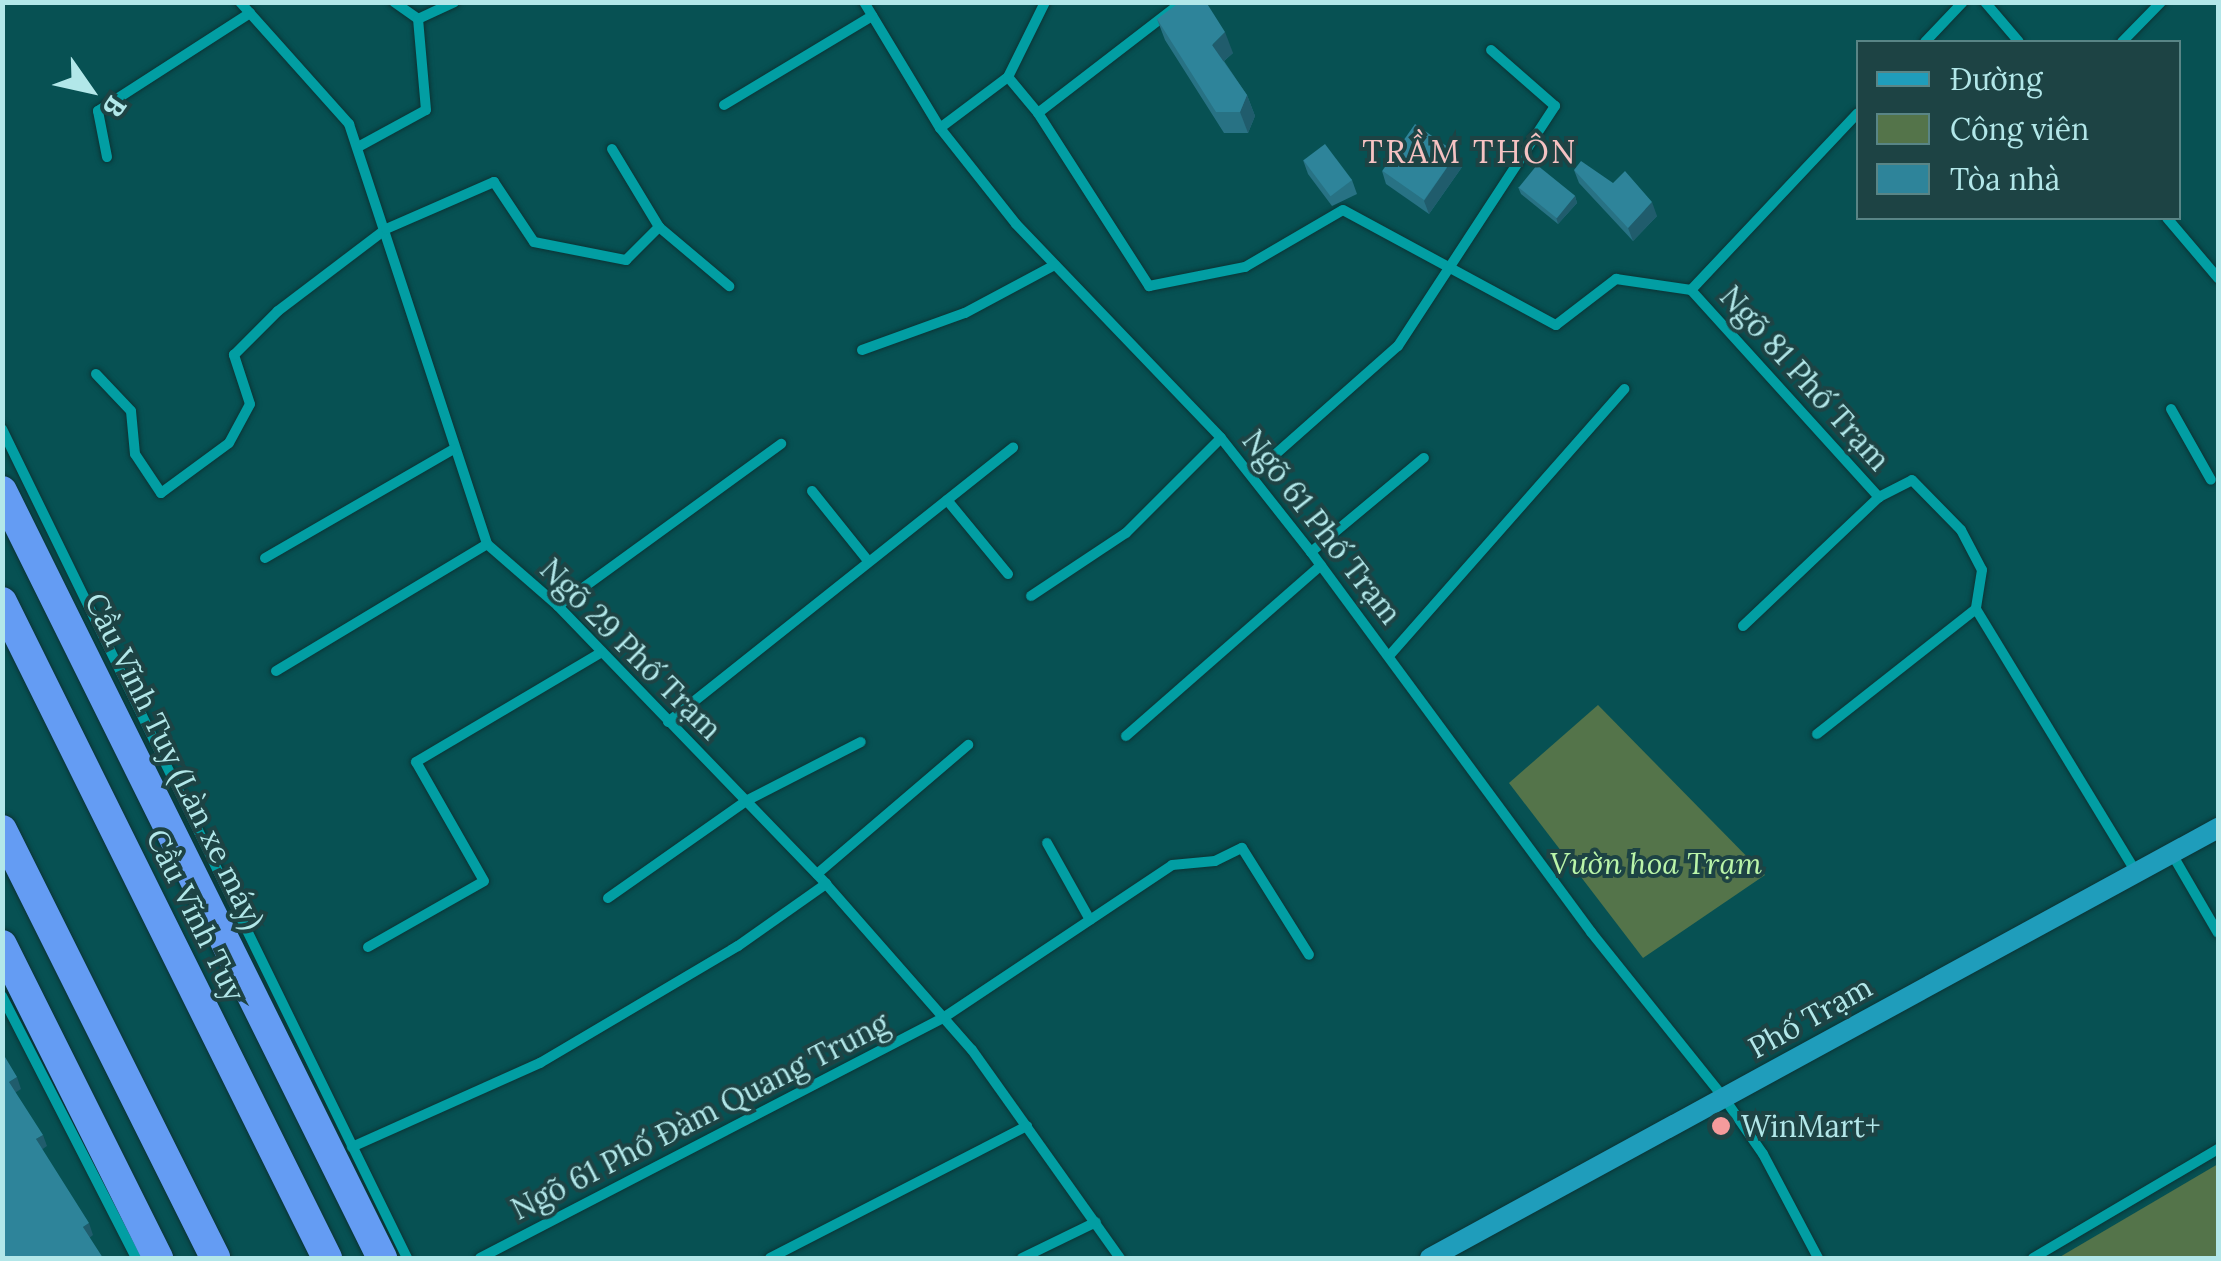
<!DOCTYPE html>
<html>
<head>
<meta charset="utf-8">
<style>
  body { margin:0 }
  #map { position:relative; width:2221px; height:1261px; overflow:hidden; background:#075153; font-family:Lora,serif }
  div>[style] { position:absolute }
  .green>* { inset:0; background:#54744a }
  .roads { filter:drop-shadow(0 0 2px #0b3334) drop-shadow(0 0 2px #0b3334) }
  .street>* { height:10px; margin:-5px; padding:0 5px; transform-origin:5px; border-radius:5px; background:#029ea3 }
  .secondary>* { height:20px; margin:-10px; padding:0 10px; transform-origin:10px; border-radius:10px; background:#1f9dbb }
  .highway>* { height:30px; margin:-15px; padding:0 15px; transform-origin:15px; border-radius:15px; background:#649cf3 }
  .wall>* { inset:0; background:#287284 }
  .shaded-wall>* { inset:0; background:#205c6c }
  .building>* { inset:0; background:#2e849a; transform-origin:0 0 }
  .dots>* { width:28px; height:28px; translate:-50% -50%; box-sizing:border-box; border:5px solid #1d4344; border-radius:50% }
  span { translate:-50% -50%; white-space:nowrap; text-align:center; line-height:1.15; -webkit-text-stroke:8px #1d4344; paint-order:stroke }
  .street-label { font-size:30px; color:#b2e7e9 }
  .park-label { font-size:30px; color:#baf5a9; font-style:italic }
  .poi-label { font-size:30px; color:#b2e7e9 }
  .left { translate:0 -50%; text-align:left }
  .neighbourhood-label { font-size:32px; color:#f6c2c2; letter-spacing:2.5px }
  .frame { position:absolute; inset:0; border:5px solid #b2e7e9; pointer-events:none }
  .legend { position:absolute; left:1856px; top:40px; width:325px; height:180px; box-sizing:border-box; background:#1d4344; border:2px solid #598586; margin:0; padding:12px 18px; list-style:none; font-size:30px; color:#b2e7e9 }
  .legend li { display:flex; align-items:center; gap:20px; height:50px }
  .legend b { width:50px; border:2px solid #598586 }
  .north { position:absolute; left:40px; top:40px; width:100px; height:100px; -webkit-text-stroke:8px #1d4344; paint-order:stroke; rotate:124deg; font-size:28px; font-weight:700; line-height:40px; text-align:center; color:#b2e7e9 }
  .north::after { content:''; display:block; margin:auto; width:35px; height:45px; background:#b2e7e9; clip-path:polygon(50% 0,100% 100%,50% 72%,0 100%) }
</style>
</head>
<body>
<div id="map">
  <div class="green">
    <div style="clip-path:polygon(1598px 705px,1765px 875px,1643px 958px,1509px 783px)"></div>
    <div style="clip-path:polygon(2218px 1164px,2218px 1258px,2058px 1258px)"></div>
  </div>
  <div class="roads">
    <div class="street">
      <div style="left:240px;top:2px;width:164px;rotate:48.2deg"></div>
      <div style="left:349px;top:124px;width:442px;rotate:71.8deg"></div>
      <div style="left:487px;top:544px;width:94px;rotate:41.1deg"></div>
      <div style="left:558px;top:606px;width:386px;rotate:46deg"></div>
      <div style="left:826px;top:884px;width:221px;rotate:48.7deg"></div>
      <div style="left:972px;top:1050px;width:255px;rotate:54.6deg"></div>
      <div style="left:394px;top:2px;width:29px;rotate:35deg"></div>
      <div style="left:864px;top:2px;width:147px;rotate:58.9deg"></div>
      <div style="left:940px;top:128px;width:122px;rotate:51.6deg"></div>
      <div style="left:1016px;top:224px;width:296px;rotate:46.2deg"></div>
      <div style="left:1221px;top:438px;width:145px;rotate:51.7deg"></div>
      <div style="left:1311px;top:552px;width:472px;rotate:53.6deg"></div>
      <div style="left:1591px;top:932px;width:213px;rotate:51.3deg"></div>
      <div style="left:1724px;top:1098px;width:68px;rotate:55.1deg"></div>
      <div style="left:1763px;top:1154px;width:118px;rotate:62.1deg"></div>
      <div style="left:1985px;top:2px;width:52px;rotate:49.6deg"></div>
      <div style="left:1925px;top:42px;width:55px;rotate:-46.5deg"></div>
      <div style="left:2122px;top:42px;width:56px;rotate:-45.7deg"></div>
      <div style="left:1008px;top:77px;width:47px;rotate:50.2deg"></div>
      <div style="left:1038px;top:113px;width:206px;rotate:57.3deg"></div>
      <div style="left:1149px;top:286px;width:98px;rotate:-11.2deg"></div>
      <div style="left:1245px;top:267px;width:113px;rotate:-30.2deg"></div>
      <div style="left:1343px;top:210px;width:242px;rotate:28.4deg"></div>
      <div style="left:1556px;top:325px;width:76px;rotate:-37.5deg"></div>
      <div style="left:1616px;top:279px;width:76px;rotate:8.3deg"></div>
      <div style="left:1691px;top:290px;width:280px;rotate:47.8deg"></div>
      <div style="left:1879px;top:497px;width:37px;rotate:-27deg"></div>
      <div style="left:1912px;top:480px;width:70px;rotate:45.6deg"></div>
      <div style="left:1961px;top:530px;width:45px;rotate:62.3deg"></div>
      <div style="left:1982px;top:570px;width:39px;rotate:99deg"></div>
      <div style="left:1976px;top:609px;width:308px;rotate:58.7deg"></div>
      <div style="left:724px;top:105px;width:173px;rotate:-31deg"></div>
      <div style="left:1038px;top:113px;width:182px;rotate:-37.6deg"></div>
      <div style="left:940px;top:128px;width:85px;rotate:-36.9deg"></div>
      <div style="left:1008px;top:77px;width:84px;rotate:-63.7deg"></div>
      <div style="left:358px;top:147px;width:77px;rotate:-28.6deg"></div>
      <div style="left:426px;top:110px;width:91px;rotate:-95deg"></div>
      <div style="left:418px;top:19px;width:40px;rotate:-25deg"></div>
      <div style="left:612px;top:149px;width:91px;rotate:58.9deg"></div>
      <div style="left:659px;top:227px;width:92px;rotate:40.1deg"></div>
      <div style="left:107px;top:157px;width:47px;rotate:-101.1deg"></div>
      <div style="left:98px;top:111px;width:181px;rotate:-32.8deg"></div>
      <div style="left:2167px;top:218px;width:79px;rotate:49.6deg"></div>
      <div style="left:1691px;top:290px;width:243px;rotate:-46.7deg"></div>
      <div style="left:862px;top:350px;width:109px;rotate:-19.8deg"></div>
      <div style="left:965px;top:313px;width:102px;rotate:-28.1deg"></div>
      <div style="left:96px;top:374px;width:51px;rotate:46.6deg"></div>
      <div style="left:131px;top:411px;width:43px;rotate:84.7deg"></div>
      <div style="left:135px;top:454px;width:47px;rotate:56.3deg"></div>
      <div style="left:161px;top:493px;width:84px;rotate:-36.3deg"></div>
      <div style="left:229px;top:443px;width:44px;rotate:-61.7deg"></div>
      <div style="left:250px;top:404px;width:52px;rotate:-108.1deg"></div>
      <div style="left:234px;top:355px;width:62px;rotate:-45deg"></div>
      <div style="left:278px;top:311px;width:136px;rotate:-37.2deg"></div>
      <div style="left:386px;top:229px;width:118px;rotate:-23.5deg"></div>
      <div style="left:494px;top:182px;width:72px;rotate:56.3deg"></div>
      <div style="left:534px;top:242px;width:94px;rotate:11.1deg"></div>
      <div style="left:626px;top:260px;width:47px;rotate:-45deg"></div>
      <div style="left:2171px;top:409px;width:81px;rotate:60.6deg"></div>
      <div style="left:2px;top:429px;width:923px;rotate:63.96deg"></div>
      <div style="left:1252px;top:475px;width:195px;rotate:-41.5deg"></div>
      <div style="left:1398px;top:346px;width:287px;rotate:-56.8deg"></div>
      <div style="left:1555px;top:106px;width:85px;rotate:-138.8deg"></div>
      <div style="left:812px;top:491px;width:90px;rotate:51.3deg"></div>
      <div style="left:947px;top:500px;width:96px;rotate:50.5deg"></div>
      <div style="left:1311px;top:552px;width:147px;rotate:-39.8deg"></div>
      <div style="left:265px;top:558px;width:218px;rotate:-30deg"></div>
      <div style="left:1031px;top:596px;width:114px;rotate:-33.6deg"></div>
      <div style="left:1126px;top:533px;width:134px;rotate:-45deg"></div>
      <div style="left:558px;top:606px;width:276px;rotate:-36deg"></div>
      <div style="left:1743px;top:626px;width:187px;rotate:-43.5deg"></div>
      <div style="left:1389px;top:656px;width:356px;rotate:-48.6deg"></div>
      <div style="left:276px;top:671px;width:246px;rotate:-31deg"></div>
      <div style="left:668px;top:722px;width:441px;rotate:-38.5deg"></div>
      <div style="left:1817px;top:734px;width:202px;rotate:-38.2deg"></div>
      <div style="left:1126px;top:736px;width:259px;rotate:-41.2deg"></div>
      <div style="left:1047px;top:843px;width:88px;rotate:60.8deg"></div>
      <div style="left:2172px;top:854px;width:91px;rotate:59.8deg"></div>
      <div style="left:817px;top:874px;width:199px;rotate:-40.5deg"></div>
      <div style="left:608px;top:898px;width:169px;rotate:-35.1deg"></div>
      <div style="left:746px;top:801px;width:129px;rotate:-27.2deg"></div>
      <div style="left:368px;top:947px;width:133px;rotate:-29.6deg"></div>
      <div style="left:484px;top:881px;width:137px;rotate:-119.7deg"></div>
      <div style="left:416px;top:762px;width:216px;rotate:-30.6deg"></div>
      <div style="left:2px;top:996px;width:294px;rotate:62.9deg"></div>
      <div style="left:352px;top:1147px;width:206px;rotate:-24.1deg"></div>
      <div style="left:540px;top:1063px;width:230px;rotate:-30.6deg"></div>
      <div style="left:738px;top:946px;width:108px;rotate:-35.2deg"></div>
      <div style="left:480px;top:1258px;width:522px;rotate:-27.4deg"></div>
      <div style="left:943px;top:1018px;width:275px;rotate:-33.7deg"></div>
      <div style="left:1172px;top:865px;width:43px;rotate:-5.3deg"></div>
      <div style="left:1215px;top:861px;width:30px;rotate:-26deg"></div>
      <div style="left:1242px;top:848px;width:126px;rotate:57.9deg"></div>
      <div style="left:770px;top:1258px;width:289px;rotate:-27.2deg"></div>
      <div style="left:1022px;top:1258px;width:82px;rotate:-25.9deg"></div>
      <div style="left:2033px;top:1258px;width:215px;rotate:-30.5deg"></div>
    </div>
    <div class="secondary">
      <div style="left:1430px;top:1258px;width:898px;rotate:-28.62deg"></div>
    </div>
    <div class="highway">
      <div style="left:2px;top:491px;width:856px;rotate:63.64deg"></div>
      <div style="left:2px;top:602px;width:732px;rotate:63.64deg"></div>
      <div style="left:2px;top:830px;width:478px;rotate:63.5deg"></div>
      <div style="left:2px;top:945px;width:350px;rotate:63.5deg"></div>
    </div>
  </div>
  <div class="wall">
    <div style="clip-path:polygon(1157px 19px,1233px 53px,1224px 61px,1247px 95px,1255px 116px,1248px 133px,1224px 133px,1165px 40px)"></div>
    <div style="clip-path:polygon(1303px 160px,1352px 180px,1357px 194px,1332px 206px,1308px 174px)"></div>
    <div style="clip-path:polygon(1462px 167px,1429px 214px,1386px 184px,1382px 171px)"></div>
    <div style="clip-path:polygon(1574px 170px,1657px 216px,1633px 241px,1579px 183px)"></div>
    <div style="clip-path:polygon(1518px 187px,1575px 196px,1577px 203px,1558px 224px,1521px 194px)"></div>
  </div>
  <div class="shaded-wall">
    <div style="clip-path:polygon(1225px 32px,1233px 53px,1219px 65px,1212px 45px)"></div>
    <div style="clip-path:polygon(1247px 95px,1255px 116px,1248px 133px,1240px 112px)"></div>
    <div style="clip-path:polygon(1457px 153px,1462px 167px,1429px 214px,1424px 201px)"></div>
    <div style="clip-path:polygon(1575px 196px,1577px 203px,1558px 224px,1556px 217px)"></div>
    <div style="clip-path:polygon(1652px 202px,1657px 216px,1633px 241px,1628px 228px)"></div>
    <div style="clip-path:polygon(17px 1077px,21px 1089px,13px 1094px,9px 1082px)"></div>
    <div style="clip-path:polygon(43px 1135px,47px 1146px,40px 1151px,36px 1139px)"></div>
    <div style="clip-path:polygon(89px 1223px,93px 1235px,88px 1239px,83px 1227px)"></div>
  </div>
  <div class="building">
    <div style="clip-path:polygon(1180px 2px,1206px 2px,1225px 32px,1212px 45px,1247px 95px,1240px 112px,1216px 112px,1157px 19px)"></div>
    <div style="left:1415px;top:124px;width:51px;height:57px;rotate:35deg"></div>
    <div style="left:1325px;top:144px;width:45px;height:27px;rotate:53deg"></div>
    <div style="clip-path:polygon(1581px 161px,1613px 183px,1625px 171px,1652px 202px,1628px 228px,1574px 170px)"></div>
    <div style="left:1537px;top:165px;width:49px;height:29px;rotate:39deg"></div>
    <div style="clip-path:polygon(2px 1052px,17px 1077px,9px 1082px,43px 1135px,36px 1139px,89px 1223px,83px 1227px,103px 1258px,2px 1258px)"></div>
  </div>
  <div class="dots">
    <div style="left:1721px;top:1126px;background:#f59b9c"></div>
  </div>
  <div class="street-label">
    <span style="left:1805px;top:378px;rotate:48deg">Ngõ 81 Phố Trạm</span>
    <span style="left:1322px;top:527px;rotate:52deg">Ngõ 61 Phố Trạm</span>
    <span style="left:631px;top:649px;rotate:45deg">Ngõ 29 Phố Trạm</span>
    <span style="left:175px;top:761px;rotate:64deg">Cầu Vĩnh Tuy (Làn xe máy)</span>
    <span style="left:196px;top:915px;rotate:64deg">Cầu Vĩnh Tuy</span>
    <span style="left:1810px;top:1017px;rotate:-29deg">Phố Trạm</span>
    <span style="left:700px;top:1116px;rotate:-27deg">Ngõ 61 Phố Đàm Quang Trung</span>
  </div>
  <div class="park-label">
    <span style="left:1656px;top:863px">Vườn hoa Trạm</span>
  </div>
  <div class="poi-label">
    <span class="left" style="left:1741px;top:1126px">WinMart+</span>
  </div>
  <div class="neighbourhood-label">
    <span style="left:1470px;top:152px">TRẦM THÔN</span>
  </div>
  <div class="frame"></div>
  <ul class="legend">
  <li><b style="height:12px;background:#1f9dbb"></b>Đường</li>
  <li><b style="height:28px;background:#54744a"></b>Công viên</li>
  <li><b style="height:28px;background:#2e849a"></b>Tòa nhà</li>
  </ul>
  <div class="north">B</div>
</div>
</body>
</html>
